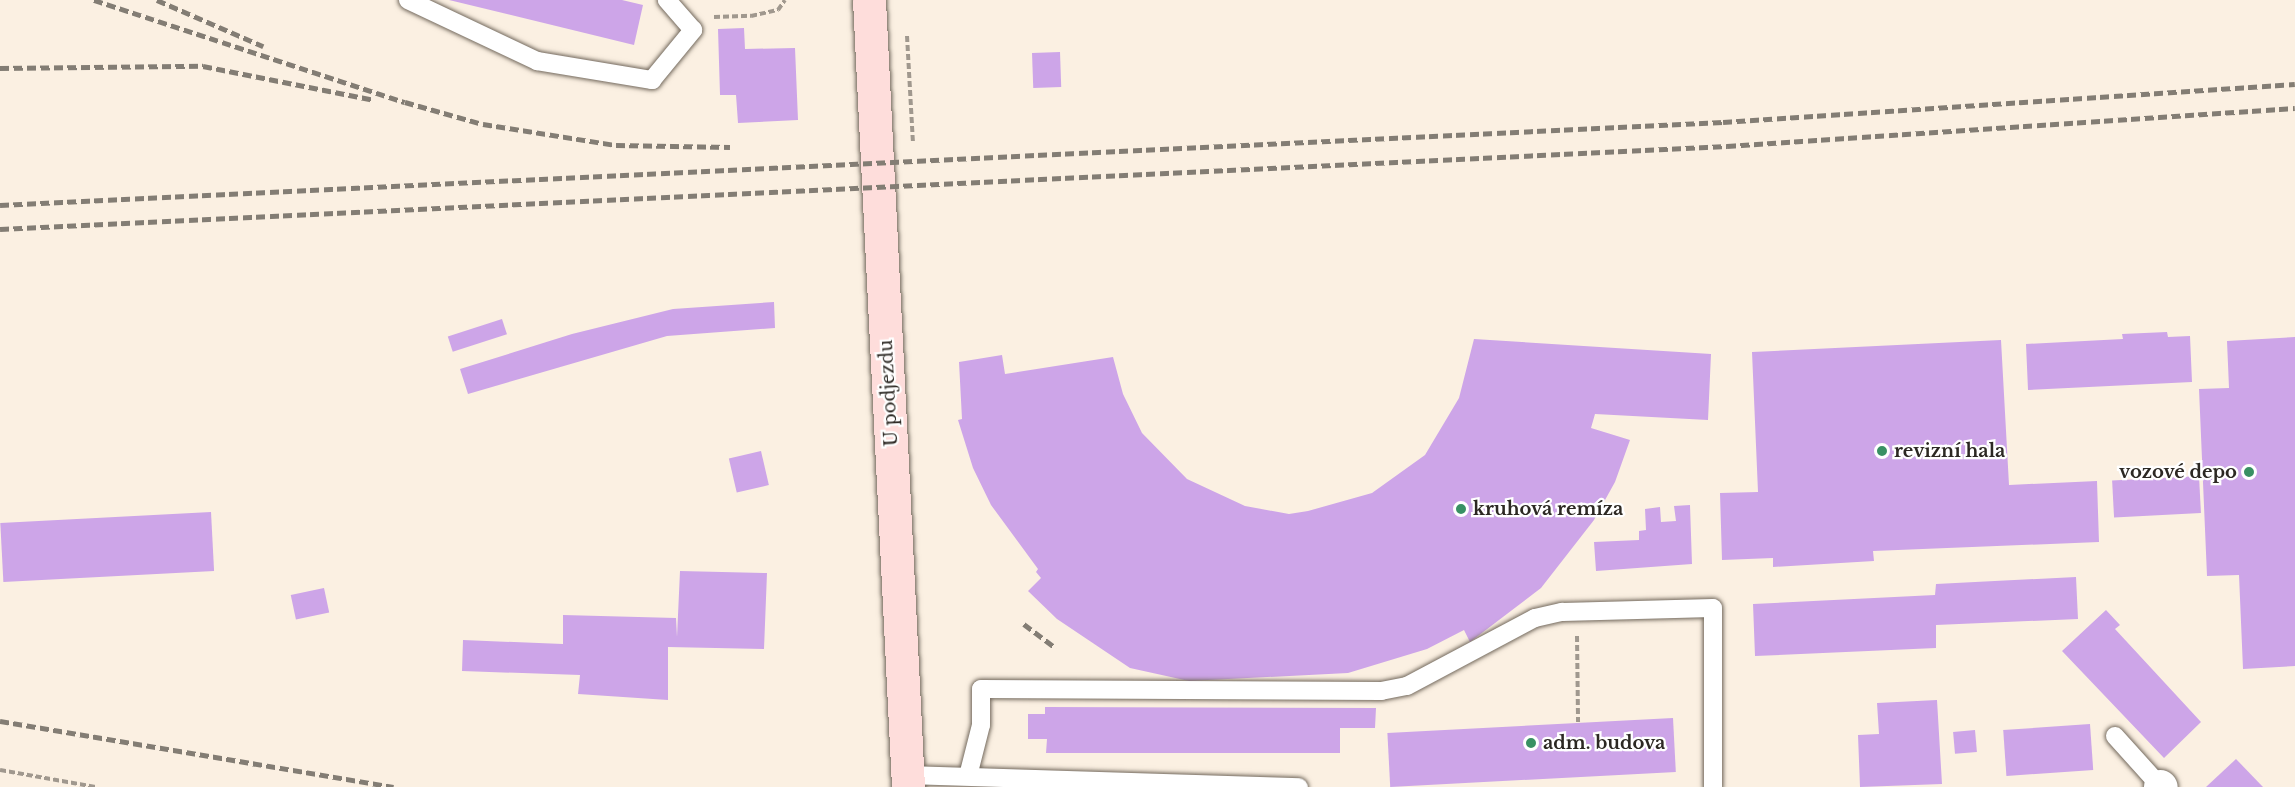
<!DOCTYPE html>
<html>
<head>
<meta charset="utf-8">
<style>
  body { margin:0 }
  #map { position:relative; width:2295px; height:787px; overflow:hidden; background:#fbf0e2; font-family:"Libre Baskerville",serif }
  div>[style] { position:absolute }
  .building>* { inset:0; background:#cda5e8; transform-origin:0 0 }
  .path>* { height:4px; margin-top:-2px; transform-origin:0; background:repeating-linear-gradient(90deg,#a0988e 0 6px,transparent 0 9px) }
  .roads { filter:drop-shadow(0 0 2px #73695d) drop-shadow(0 0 2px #73695d) }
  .service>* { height:18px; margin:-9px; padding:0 9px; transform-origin:9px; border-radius:9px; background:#fff }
  .minor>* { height:33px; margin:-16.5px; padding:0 16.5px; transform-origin:16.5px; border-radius:16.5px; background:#fff }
  .secondary>* { height:33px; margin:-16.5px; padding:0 16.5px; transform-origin:16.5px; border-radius:16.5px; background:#fedddb }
  .rail>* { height:4.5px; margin-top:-2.25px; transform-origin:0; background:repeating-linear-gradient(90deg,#837d74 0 9px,transparent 0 13.5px) }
  .dots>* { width:16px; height:16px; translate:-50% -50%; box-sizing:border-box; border:3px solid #fff; border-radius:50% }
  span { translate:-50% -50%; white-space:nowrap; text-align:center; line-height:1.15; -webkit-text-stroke:4.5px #fff; paint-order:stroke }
  .street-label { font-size:18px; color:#2c2823 }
  .poi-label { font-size:18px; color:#2c2823; font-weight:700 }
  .left { translate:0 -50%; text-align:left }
  .right { translate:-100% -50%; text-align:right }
</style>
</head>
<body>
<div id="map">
  <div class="building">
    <div style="clip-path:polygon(449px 0,622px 0,643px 5px,634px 45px)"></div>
    <div style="clip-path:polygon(744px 28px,745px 49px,795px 48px,798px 120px,738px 123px,736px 95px,720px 95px,718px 29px)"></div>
    <div style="left:1060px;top:52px;width:35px;height:28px;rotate:88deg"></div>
    <div style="clip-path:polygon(774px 302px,775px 328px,667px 336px,468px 394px,460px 369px,572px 334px,673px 309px)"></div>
    <div style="left:502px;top:319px;width:16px;height:57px;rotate:72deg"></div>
    <div style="clip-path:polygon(2167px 332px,2168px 337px,2190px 336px,2192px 382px,2028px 390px,2026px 344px,2123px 339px,2122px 334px)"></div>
    <div style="clip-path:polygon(2295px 337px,2295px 666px,2243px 669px,2239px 575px,2207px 576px,2199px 389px,2229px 388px,2227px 341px)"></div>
    <div style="clip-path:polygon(1474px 339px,1711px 354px,1708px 420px,1595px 414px,1591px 428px,1630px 440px,1615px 482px,1594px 520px,1541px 588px,1470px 642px,1464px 630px,1427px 649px,1348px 673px,1189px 681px,1130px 668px,1057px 619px,1028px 591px,1041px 578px,1036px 572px,1038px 569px,991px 505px,973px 468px,958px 420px,962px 419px,959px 362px,1002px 355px,1005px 374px,1113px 357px,1123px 394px,1142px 433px,1187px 479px,1245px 506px,1289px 514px,1308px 511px,1372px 493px,1425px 455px,1459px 398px)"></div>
    <div style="clip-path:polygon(2001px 340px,2009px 485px,2097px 481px,2099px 542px,1873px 551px,1874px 561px,1773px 567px,1773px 558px,1722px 560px,1720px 493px,1758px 492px,1752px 352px)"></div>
    <div style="left:761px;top:451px;width:35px;height:33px;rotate:77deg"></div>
    <div style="left:2199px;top:476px;width:37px;height:87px;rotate:87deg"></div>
    <div style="clip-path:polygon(1690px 505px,1692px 564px,1596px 571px,1594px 542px,1639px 540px,1639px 531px,1646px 530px,1645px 509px,1660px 507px,1661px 522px,1676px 521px,1674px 506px)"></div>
    <div style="left:211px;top:512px;width:59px;height:211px;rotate:87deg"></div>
    <div style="clip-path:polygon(680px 571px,767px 573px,764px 649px,668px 647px,668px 700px,578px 694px,580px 675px,462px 671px,463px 640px,563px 644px,563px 615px,676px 618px,677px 637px)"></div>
    <div style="clip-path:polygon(2076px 577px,2078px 619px,1936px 625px,1936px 648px,1755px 656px,1753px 604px,1935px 595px,1936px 584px)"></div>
    <div style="left:324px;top:588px;width:25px;height:34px;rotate:78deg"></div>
    <div style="clip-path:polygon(2106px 610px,2120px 625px,2115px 629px,2201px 722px,2164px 758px,2062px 651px)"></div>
    <div style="clip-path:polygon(1937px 700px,1942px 784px,1860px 787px,1858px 735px,1879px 734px,1877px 703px)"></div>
    <div style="clip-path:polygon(1045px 707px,1376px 708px,1375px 728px,1340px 728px,1340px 753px,1046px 753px,1047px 739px,1028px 739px,1028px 714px,1045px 714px)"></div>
    <div style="left:1673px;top:718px;width:54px;height:286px;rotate:87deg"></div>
    <div style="left:2090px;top:724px;width:46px;height:87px;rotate:86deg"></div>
    <div style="left:1975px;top:730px;width:22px;height:22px;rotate:85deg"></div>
    <div style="clip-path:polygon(2236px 759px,2263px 787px,2206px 787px)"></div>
  </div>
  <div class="path">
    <div style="left:714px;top:17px;width:37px;rotate:-2deg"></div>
    <div style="left:751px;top:16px;width:28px;rotate:-13deg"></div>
    <div style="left:778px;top:10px;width:12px;rotate:-55deg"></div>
    <div style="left:907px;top:36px;width:106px;rotate:86.8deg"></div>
    <div style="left:1577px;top:636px;width:86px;rotate:89.3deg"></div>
    <div style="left:0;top:770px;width:97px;rotate:10.1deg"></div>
  </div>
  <div class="roads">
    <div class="service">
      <div style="left:408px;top:0;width:143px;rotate:25.3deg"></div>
      <div style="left:537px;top:61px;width:117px;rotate:9.4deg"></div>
      <div style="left:652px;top:80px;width:65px;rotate:-50.6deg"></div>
      <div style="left:693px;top:30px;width:40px;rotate:-131deg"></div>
      <div style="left:2115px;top:736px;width:67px;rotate:48deg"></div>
      <div style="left:908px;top:775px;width:391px;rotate:1.8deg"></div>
      <div style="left:968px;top:776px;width:53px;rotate:-75.7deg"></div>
      <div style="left:981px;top:725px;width:36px;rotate:-90deg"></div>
      <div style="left:981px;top:689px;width:400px;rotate:0.3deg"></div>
      <div style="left:1381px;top:691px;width:26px;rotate:-11deg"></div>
      <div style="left:1407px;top:686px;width:145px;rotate:-28deg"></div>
      <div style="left:1535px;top:618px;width:28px;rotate:-13deg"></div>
      <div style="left:1562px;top:612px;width:151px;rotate:-1.5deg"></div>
      <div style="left:1713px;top:608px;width:179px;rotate:90deg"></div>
    </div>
    <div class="minor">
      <div style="left:2160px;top:786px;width:1px;rotate:45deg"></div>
    </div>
    <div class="secondary">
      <div style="left:869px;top:0;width:788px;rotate:87.16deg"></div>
    </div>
  </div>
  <div class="rail">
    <div style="left:94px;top:0;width:327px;rotate:18.2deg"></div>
    <div style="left:405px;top:102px;width:81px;rotate:15.8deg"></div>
    <div style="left:483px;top:124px;width:135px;rotate:9deg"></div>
    <div style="left:616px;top:145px;width:114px;rotate:1deg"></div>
    <div style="left:157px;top:0;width:116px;rotate:23.5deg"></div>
    <div style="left:0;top:68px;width:203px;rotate:-0.6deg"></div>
    <div style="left:203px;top:66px;width:175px;rotate:11.2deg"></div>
    <div style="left:0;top:205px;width:1725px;rotate:-2.76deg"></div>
    <div style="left:1723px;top:122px;width:573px;rotate:-3.8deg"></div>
    <div style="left:0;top:229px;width:1729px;rotate:-2.75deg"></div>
    <div style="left:1727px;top:146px;width:569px;rotate:-3.83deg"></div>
    <div style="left:1024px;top:624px;width:40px;rotate:37deg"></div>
    <div style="left:0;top:721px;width:399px;rotate:9.5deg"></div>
  </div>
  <div class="dots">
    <div style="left:1882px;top:451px;background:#399064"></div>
    <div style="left:2249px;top:472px;background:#399064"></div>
    <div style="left:1461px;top:509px;background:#399064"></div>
    <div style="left:1531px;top:743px;background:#399064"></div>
  </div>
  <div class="street-label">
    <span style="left:889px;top:393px;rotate:-93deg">U podjezdu</span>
  </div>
  <div class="poi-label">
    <span class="left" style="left:1894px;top:451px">revizní hala</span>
    <span class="right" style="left:2237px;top:472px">vozové depo</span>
    <span class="left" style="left:1473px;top:509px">kruhová remíza</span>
    <span class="left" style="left:1543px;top:743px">adm. budova</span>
  </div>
</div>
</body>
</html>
